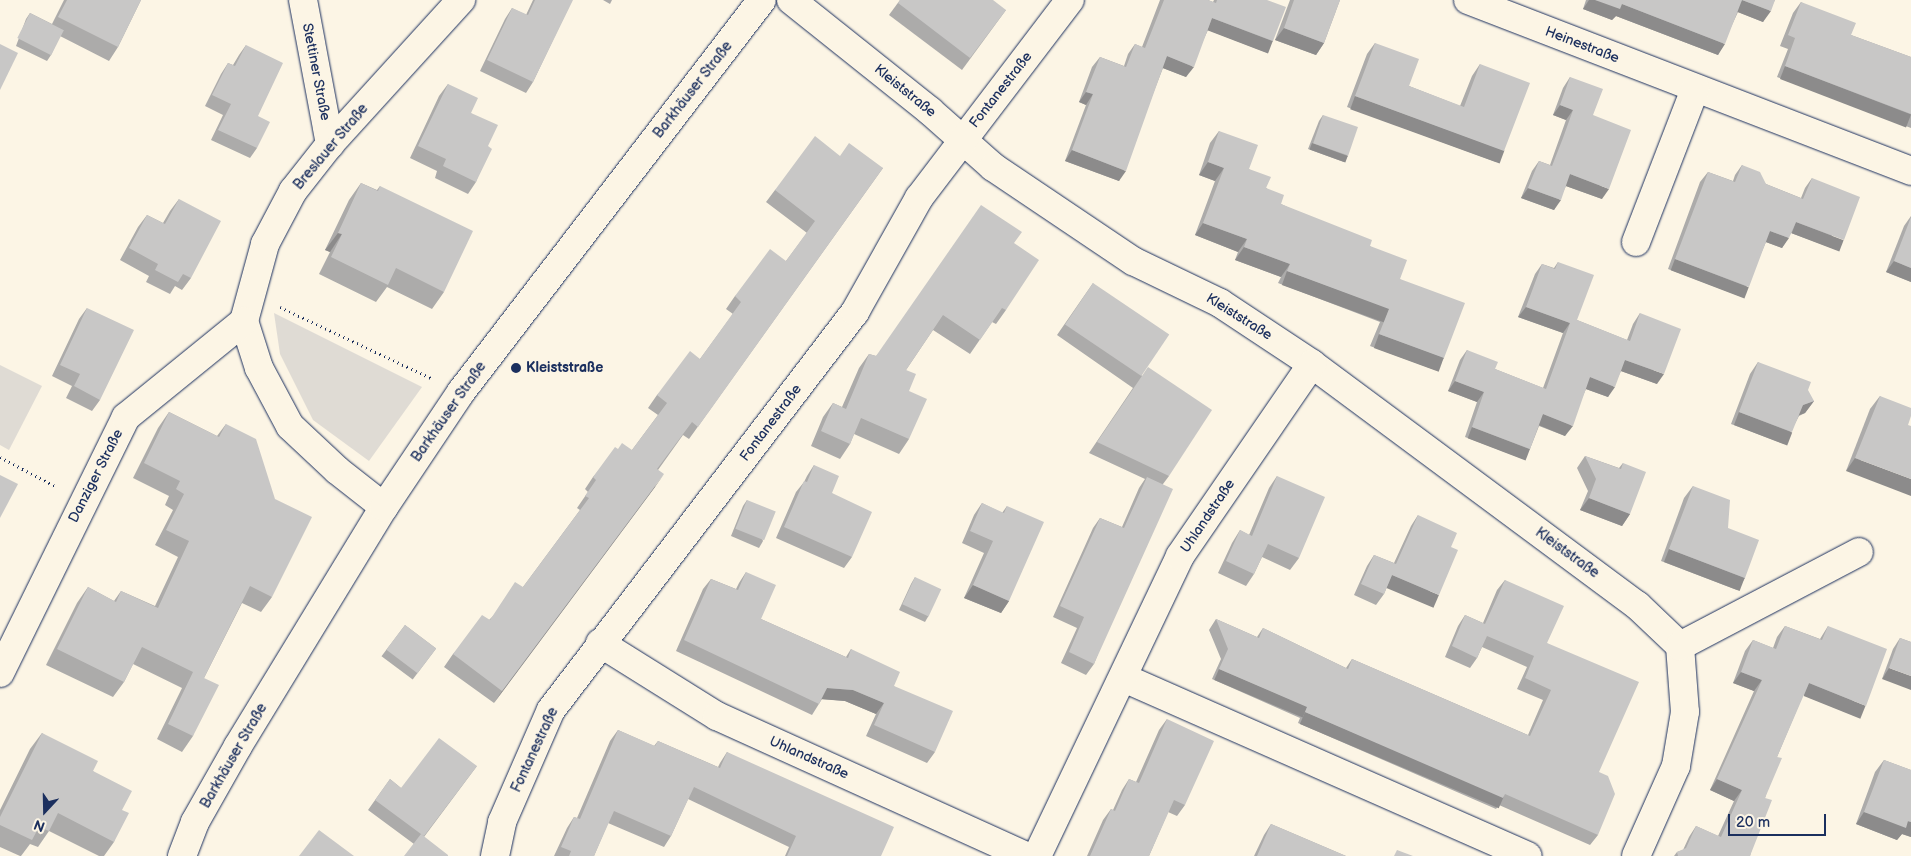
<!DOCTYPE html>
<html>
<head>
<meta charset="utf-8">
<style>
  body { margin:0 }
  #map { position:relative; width:1911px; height:856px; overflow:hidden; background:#fcf5e5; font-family:"Balsamiq Sans",sans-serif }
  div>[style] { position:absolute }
  .green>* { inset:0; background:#dfdbd4 }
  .path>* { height:3px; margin-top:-1.5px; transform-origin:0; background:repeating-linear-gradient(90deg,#1b2f5e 0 1px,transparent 0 5px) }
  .roads { filter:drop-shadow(0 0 1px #1b2f5e) drop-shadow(0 0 1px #1b2f5e) }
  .street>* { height:28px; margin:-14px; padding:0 14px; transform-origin:14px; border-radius:14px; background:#fcf5e5 }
  .secondary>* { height:28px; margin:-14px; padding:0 14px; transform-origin:14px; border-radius:14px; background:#fcf5e5 }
  .wall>* { inset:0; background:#acabaa; transform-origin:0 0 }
  .shaded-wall>* { inset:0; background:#8c8b8b; transform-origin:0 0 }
  .building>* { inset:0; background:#c8c7c6; transform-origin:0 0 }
  .dots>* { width:14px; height:14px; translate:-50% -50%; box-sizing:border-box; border:2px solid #fcf5e5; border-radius:50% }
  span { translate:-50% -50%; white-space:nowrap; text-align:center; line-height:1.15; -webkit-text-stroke:5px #fcf5e5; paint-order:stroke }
  .street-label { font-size:14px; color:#1b2f5e }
  .poi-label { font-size:14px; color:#1b2f5e; font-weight:700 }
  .left { translate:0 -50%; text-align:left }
  .north { position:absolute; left:20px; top:786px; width:50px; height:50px; -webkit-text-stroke:4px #fcf5e5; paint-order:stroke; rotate:201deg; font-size:14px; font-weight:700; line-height:20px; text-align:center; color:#1b2f5e }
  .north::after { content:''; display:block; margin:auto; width:18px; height:22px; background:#1b2f5e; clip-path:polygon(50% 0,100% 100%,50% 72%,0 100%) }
  .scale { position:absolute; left:1728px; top:814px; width:98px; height:22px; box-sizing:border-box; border:2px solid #1b2f5e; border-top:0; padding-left:6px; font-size:15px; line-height:18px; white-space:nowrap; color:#1b2f5e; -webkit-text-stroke:4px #fcf5e5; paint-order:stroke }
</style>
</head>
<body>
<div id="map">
  <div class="green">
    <div style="clip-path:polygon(274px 313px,422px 387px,369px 461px,313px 420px,280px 354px)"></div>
    <div style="clip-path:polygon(0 365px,42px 386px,9px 450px,0 445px)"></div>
  </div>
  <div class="path">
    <div style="left:280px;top:307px;width:169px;rotate:25.2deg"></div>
    <div style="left:0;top:457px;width:64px;rotate:27.8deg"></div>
  </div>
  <div class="roads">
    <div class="street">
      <div style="left:303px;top:0;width:147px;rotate:79.4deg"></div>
      <div style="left:791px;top:0;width:178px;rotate:38.6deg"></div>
      <div style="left:930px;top:111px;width:84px;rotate:41.6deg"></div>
      <div style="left:993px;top:167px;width:169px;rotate:33.9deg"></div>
      <div style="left:1133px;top:261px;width:97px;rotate:25.8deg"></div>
      <div style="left:1220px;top:303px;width:110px;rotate:33.5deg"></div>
      <div style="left:1312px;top:364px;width:405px;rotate:36.6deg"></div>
      <div style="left:1637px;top:605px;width:59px;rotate:43.6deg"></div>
      <div style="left:1680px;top:646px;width:66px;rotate:85.7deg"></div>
      <div style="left:1685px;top:712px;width:55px;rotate:99.5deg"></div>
      <div style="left:1676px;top:766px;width:98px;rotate:114deg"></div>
      <div style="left:1468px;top:0;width:475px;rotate:21.1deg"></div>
      <div style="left:1636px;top:242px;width:164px;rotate:-68.9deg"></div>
      <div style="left:384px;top:507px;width:60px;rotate:-141.8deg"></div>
      <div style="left:337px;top:470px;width:64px;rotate:-136.9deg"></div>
      <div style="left:290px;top:426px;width:66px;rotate:-118.1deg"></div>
      <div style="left:259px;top:368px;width:49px;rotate:-107.7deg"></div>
      <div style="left:244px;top:321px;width:80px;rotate:-74.7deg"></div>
      <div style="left:265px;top:244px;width:60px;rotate:-62.2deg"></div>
      <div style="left:293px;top:191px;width:60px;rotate:-51.8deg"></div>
      <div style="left:330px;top:144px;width:195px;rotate:-47.7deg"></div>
      <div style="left:600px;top:643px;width:138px;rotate:32deg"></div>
      <div style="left:717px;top:716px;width:339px;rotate:24.4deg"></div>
      <div style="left:1680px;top:646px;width:202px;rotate:-27.7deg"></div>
      <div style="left:0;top:673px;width:285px;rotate:-63.8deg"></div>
      <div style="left:126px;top:417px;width:152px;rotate:-39.1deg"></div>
      <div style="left:1124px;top:678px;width:441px;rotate:23.8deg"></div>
      <div style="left:495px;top:856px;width:35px;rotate:-78deg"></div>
      <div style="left:502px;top:822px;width:122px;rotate:-66.4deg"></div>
      <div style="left:551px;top:710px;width:501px;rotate:-52.63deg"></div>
      <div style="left:855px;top:312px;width:131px;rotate:-60.7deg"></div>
      <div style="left:919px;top:198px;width:249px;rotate:-52.7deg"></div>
      <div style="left:1037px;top:856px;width:332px;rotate:-64.5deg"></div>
      <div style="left:1180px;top:556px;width:233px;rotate:-55.5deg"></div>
    </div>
    <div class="secondary">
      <div style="left:182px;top:856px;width:36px;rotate:-69deg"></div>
      <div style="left:195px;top:822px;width:87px;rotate:-60.5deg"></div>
      <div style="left:238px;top:746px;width:280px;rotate:-58.6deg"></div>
      <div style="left:384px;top:507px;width:138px;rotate:-56.2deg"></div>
      <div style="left:461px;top:392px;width:494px;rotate:-52.5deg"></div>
    </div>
  </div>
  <div class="wall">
    <div style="clip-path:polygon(64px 0,141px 0,118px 47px,109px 61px,60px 36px,51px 55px,47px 61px,16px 46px,26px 19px,30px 13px,52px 24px)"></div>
    <div style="clip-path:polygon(533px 0,572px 0,533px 82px,526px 93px,480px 71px,505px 19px,512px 8px,526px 15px)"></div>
    <div style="clip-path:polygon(603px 0,612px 0,610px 4px)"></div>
    <div style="clip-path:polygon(900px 0,1006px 10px,962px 70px,889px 15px)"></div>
    <div style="clip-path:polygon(1160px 0,1208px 0,1213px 2px,1214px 0,1267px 0,1273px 41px,1265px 52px,1208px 30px,1186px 77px,1163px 68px,1119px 181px,1065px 161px,1086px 105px,1079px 102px,1092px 67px,1100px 57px,1124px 66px,1128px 54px,1135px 44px,1142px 47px)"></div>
    <div style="clip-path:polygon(1290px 0,1340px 0,1324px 43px,1316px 55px,1275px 40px)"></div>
    <div style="clip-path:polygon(1586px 0,1775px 0,1763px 22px,1738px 12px,1718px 55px,1616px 16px,1612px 20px,1583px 9px)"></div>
    <div style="clip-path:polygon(1801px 2px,1851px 35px,1911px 57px,1911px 128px,1777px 77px,1788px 49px,1780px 46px,1793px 13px)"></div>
    <div style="clip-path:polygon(1375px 43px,1409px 86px,1460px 106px,1472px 76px,1480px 64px,1504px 151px,1496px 162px,1347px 107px,1367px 54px)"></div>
    <div style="clip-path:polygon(246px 45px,258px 116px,257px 148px,250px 158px,211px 140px,223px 115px,205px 106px,221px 74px,228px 63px,233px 65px,239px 55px)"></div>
    <div style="clip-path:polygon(1570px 77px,1593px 115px,1602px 199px,1566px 186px,1554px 210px,1521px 198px,1532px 171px,1539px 161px,1550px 165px,1566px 120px,1553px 115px,1563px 88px)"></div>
    <div style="clip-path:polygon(448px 84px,471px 113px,488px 146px,476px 182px,468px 194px,435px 178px,437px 171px,410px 158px,439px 96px)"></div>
    <div style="clip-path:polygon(1323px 115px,1348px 156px,1344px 162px,1308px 149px,1319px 121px)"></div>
    <div style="clip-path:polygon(1219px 131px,1249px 169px,1281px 204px,1370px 246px,1400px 279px,1444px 358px,1435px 370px,1370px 346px,1380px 322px,1278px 283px,1281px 277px,1235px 260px,1238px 252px,1195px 235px,1215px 181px,1199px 175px,1210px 143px)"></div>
    <div style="clip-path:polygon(840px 156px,883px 168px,689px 439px,683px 435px,658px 470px,655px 487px,494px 703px,444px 667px,453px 654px,489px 620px,523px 587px,580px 510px,577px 508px,588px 492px,585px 489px,593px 477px,618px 449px,632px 450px,658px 415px,648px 408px,657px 395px,700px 359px,733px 314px,726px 309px,735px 296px,786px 261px,807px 233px,766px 202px,775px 190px)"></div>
    <div style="clip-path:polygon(1742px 165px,1766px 184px,1801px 198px,1805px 188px,1812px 178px,1837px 250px,1791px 233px,1782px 248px,1766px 242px,1742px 297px,1668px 269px,1700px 182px,1708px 172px,1733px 181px,1735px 175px)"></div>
    <div style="clip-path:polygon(361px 183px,377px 190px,380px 186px,444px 292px,432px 309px,387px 287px,376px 302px,319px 274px,330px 252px,325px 250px,349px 200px)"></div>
    <div style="clip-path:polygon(179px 199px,191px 278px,182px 290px,175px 286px,170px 294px,146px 282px,149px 276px,120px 260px,138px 227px,147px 215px,163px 223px,170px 211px)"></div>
    <div style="clip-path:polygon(1911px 216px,1911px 282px,1886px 272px,1904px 226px)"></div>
    <div style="clip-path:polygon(1014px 243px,1006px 310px,996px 324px,992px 322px,970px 354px,933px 330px,906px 370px,909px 391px,909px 439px,899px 454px,854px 434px,850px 444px,840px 459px,811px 446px,823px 417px,833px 403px,842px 407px,859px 368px,869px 354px,876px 356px)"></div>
    <div style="clip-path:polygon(1558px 262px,1577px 320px,1627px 340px,1633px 324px,1640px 313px,1657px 384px,1621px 371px,1608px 397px,1586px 389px,1565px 436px,1539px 426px,1530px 449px,1523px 459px,1465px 437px,1477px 402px,1448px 391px,1460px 360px,1467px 350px,1495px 369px,1543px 388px,1563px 333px,1518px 317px,1535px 274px,1542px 264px,1554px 268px)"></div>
    <div style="clip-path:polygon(1093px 283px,1142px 376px,1169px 476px,1163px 484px,1094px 664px,1086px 675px,1061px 663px,1077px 628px,1053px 617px,1093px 528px,1100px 518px,1122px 527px,1139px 488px,1145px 479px,1089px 453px,1139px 379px,1133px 388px,1057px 335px)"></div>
    <div style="clip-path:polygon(87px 308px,100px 400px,92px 411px,66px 398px,72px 386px,52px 376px,79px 319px)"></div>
    <div style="clip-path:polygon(1758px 362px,1814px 401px,1805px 413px,1799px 416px,1784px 444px,1731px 424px,1750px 374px)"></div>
    <div style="clip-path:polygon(1880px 396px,1908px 425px,1846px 471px,1870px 409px)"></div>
    <div style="clip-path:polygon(169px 412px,217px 436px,226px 424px,272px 597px,261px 612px,242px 603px,204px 678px,193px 736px,182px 752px,157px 739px,182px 688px,133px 664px,124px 682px,113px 697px,46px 665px,77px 603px,88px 587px,114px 601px,121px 591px,155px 606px,178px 557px,155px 545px,173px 510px,165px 505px,169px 496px,133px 478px,158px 428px)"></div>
    <div style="clip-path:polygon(1585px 456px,1619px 468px,1623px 463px,1630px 514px,1622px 526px,1580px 510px,1588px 491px,1577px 468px)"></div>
    <div style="clip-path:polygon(814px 465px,832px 493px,852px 557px,844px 568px,776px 538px,796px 492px,804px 482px,807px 476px)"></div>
    <div style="clip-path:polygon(1277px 476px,1299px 558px,1290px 570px,1262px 557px,1254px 574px,1246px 586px,1218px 573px,1232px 543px,1240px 530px,1249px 535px,1269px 488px)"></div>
    <div style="clip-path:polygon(1693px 486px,1728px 528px,1745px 578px,1737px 590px,1661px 561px,1684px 498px)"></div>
    <div style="clip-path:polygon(747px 500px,763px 541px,759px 548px,731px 536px,743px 506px)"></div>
    <div style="clip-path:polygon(982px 503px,1002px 513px,1007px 506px,1009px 601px,1001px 613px,964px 598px,984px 553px,962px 543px,974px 515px)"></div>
    <div style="clip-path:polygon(1418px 515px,1431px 606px,1387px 587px,1384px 594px,1376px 605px,1354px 595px,1367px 566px,1374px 555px,1394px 563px,1411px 526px)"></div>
    <div style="clip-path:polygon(746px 572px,761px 619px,846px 657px,851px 649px,894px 686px,935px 752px,927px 763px,866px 736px,876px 714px,845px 701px,822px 699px,812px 715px,676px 651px,703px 589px,711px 579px,736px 589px,739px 583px)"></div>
    <div style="clip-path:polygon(915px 577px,929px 615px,925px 622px,899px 610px,911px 584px)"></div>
    <div style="clip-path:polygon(1505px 580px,1547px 643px,1599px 772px,1598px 835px,1590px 845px,1499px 805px,1496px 809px,1298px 723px,1300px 718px,1212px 679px,1221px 659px,1209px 630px,1216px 619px,1257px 637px,1263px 628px,1346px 668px,1352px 659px,1528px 735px,1543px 700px,1517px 689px,1527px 667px,1482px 647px,1477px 658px,1470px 668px,1445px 657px,1458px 626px,1465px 615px,1483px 623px,1497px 590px)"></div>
    <div style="left:405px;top:625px;width:39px;height:39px;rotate:37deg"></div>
    <div style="clip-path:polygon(1785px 626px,1820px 639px,1828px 626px,1858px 717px,1803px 695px,1777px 757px,1765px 798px,1750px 856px,1674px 856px,1677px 852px,1683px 850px,1689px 837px,1696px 826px,1718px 836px,1734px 801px,1710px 790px,1754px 691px,1733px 683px,1745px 651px,1753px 640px,1773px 648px,1777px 637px)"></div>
    <div style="clip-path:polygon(1900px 638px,1911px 642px,1882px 679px,1893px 649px)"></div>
    <div style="clip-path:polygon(1167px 719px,1185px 805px,1177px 816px,1168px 812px,1149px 856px,1087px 856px,1103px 820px,1111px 809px,1113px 810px,1122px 790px,1129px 779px,1136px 782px,1159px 730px)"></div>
    <div style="clip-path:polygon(618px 730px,654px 746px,658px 741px,718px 767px,720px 763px,727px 752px,881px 856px,785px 856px,789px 847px,688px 799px,671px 836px,664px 847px,608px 823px,594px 856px,554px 856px,567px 828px,574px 817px,577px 818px,610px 741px)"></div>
    <div style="clip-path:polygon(42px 733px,93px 771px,122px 810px,114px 842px,104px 856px,99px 856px,49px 831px,38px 847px,30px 844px,21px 856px,20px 856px,0 847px,0 810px,30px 749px)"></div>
    <div style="clip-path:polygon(1884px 760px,1911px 770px,1911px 837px,1902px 834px,1897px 840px,1856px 824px,1875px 772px)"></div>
    <div style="clip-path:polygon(477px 766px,424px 837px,414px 844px,368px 810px,390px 779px,401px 788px)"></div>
    <div style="clip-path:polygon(1271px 824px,1346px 856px,1254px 856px,1264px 835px)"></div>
  </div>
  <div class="shaded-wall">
    <div style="clip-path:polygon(1589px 0,1595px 0,1622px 4px,1725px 44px,1718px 55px,1616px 16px,1612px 20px,1583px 9px)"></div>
    <div style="clip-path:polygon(1742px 0,1771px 11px,1763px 22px,1735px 11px)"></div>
    <div style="left:1212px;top:18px;width:65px;height:13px;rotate:21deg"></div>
    <div style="clip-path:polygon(1284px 28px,1324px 43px,1316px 55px,1275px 40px)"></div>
    <div style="clip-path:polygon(1167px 56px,1194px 67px,1186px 77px,1160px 67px)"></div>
    <div style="left:1785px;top:66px;width:135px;height:14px;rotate:21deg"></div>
    <div style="clip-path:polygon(1086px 92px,1093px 94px,1086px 105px,1079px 102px)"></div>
    <div style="left:1355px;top:96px;width:159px;height:14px;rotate:20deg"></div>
    <div style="clip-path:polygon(1560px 105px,1573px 110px,1566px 120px,1553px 115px)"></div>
    <div style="left:1312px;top:143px;width:38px;height:7px;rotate:20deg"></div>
    <div style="clip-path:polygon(1072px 150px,1126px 171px,1119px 181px,1065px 161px)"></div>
    <div style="clip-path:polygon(1208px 162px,1224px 168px,1215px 181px,1199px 175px)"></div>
    <div style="clip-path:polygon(1570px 174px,1609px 189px,1602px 199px,1563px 185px)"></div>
    <div style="clip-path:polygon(1528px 188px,1561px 200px,1554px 210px,1521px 198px)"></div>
    <div style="left:1796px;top:222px;width:51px;height:12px;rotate:21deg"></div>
    <div style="clip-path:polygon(1203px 223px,1247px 239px,1238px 252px,1195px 235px)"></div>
    <div style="clip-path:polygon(1770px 231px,1789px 238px,1782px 248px,1763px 241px)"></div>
    <div style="clip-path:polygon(338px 233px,342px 234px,330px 252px,325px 250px)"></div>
    <div style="clip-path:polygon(1244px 247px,1290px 264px,1281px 277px,1235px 260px)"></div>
    <div style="left:1675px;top:259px;width:79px;height:12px;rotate:21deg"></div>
    <div style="clip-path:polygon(1894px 261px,1911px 268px,1911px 282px,1886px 272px)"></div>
    <div style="left:1287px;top:271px;width:109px;height:15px;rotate:20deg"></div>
    <div style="clip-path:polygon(1526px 307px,1570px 323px,1563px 333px,1518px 317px)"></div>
    <div style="left:1379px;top:334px;width:69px;height:15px;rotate:20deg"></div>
    <div style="clip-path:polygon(1625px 360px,1664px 374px,1657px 384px,1618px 370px)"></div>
    <div style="clip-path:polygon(1590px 377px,1615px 387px,1608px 397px,1583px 388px)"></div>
    <div style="clip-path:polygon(1455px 381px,1484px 392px,1477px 402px,1448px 391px)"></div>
    <div style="clip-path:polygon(1814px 401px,1805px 413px,1794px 417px,1803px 405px)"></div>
    <div style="left:1739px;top:412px;width:57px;height:14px;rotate:21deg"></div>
    <div style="clip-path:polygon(1543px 414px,1573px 426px,1565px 436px,1536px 424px)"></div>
    <div style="left:1472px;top:427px;width:62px;height:12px;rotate:21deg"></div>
    <div style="clip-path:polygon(1855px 458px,1911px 479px,1911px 496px,1846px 471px)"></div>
    <div style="clip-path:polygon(664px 474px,655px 487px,494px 703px,502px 691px)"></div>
    <div style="clip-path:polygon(1589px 498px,1630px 514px,1622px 526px,1580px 510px)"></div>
    <div style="left:1669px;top:549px;width:81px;height:14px;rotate:21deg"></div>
    <div style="left:1392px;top:575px;width:51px;height:14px;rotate:23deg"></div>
    <div style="clip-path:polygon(973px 585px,1009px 601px,1001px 613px,964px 598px)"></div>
    <div style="clip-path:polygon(1889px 668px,1911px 676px,1911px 690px,1882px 679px)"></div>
    <div style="left:1219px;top:669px;width:96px;height:12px;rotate:23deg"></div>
    <div style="clip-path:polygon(1741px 672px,1762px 680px,1754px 691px,1733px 683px)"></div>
    <div style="left:1809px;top:683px;width:61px;height:14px;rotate:22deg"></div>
    <div style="clip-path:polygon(827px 688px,853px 690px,884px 703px,876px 714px,845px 701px,819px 699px)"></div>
    <div style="left:1305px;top:712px;width:216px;height:13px;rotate:23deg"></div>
    <div style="clip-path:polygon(1717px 779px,1742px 790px,1734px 801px,1710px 790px)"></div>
    <div style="clip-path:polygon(1864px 812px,1911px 822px,1911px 837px,1902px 834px,1897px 840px,1856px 824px)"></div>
  </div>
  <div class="building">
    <div style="clip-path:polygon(67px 0,141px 0,118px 47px,58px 17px)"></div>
    <div style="clip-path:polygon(535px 0,573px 0,533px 82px,487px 60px,512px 8px,528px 15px)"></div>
    <div style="clip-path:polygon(900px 0,993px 0,1006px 10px,970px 58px,898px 3px)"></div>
    <div style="clip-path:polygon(1164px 0,1208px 0,1216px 3px,1217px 0,1267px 0,1286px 7px,1273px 41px,1212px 18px,1194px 67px,1167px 56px,1126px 171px,1072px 150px,1093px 94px,1086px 92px,1100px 57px,1126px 67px,1135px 44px,1145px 48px)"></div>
    <div style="clip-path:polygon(1294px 0,1340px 0,1324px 43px,1284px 28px)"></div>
    <div style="clip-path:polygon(1595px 0,1775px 0,1771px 11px,1742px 0,1725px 44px,1622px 4px,1620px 9px)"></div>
    <div style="clip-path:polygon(1801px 2px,1856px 23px,1851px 35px,1911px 57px,1911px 114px,1785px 66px,1795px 38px,1788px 35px)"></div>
    <div style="left:30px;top:13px;width:38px;height:28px;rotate:27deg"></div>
    <div style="clip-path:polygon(1375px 43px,1419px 59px,1409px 86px,1464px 107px,1480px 64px,1530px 83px,1504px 151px,1355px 96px)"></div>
    <div style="clip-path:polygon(0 44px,18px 53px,0 90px)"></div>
    <div style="clip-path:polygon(246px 45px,283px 63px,258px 116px,270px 122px,257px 148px,218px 130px,231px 104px,212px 95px,228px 63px,235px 66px)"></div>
    <div style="clip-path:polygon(1570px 77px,1603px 89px,1593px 115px,1631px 130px,1609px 189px,1570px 174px,1561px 200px,1528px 188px,1539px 161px,1552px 166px,1563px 138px,1573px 110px,1560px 105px)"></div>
    <div style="clip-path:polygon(448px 84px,478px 98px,471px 113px,498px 125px,488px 146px,492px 149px,476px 182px,443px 166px,446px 159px,418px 146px)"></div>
    <div style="left:1323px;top:115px;width:37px;height:30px;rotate:19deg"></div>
    <div style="clip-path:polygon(1219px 131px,1258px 145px,1249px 169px,1271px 177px,1266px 188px,1284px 195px,1281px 204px,1372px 240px,1370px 246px,1407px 260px,1400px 279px,1465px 303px,1444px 358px,1379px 334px,1389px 309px,1287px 271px,1290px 264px,1244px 247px,1247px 239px,1203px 223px,1224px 168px,1208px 162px)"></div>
    <div style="clip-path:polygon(815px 136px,840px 156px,849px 143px,883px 168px,698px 427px,692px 422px,657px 469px,664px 474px,502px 691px,453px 654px,482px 615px,490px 620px,515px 582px,523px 587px,589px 498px,585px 496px,596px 480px,593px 477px,615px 447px,618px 449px,622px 443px,632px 450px,667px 403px,657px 395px,690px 351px,700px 359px,741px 302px,735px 296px,770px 249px,786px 261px,815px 221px,775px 190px)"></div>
    <div style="clip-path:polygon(1742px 165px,1760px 172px,1766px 184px,1803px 199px,1812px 178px,1860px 197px,1844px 240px,1796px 222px,1789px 238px,1770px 231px,1749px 287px,1675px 259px,1708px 172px,1735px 182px)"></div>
    <div style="clip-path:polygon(361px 183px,378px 191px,380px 186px,473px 231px,444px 292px,396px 268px,388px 285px,331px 257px,342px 234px,338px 233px)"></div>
    <div style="clip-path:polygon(179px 199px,221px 221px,191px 278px,183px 274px,178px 282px,155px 270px,158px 264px,129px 248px,147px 215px,165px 224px)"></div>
    <div style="clip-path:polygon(981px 205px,1022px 232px,1014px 243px,1039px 260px,1006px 310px,1002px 308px,980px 340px,943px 315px,906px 370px,916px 374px,909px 391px,927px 399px,909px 439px,861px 418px,850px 444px,821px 431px,833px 403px,846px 409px,869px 354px,876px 356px)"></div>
    <div style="clip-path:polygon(1911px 217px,1911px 268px,1894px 261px)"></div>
    <div style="clip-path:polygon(1558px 262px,1594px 275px,1577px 320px,1630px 341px,1640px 313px,1681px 329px,1664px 374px,1625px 360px,1615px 387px,1590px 377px,1573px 426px,1543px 414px,1530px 449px,1472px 427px,1484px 392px,1455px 381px,1467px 350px,1498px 362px,1495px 369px,1546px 389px,1570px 323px,1526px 307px,1542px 264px,1555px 269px)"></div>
    <div style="left:1093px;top:283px;width:92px;height:50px;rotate:34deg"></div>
    <div style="clip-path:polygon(87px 308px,134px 330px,100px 400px,74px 386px,80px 374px,60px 365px)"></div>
    <div style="clip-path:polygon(1758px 362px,1811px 382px,1808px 390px,1814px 401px,1803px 405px,1792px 432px,1739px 412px)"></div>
    <div style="clip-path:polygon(1148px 367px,1212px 410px,1169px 476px,1097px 442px)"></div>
    <div style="clip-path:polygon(1880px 396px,1911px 408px,1911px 416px,1908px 425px,1911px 426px,1911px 479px,1855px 458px)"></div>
    <div style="clip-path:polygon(169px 412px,219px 437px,226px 424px,256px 439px,275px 499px,312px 517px,272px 597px,250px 586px,204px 678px,219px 685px,193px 736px,168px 724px,193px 672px,142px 647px,124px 682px,57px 649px,88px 587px,116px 602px,121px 591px,158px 608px,189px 541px,166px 530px,184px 494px,176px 489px,180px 481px,144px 463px)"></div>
    <div style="clip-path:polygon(1585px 456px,1621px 469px,1623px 463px,1646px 472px,1630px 514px,1589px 498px,1596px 479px)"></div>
    <div style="clip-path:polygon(814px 465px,839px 476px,832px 493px,872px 512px,852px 557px,784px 527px,804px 481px,807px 482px)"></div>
    <div style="clip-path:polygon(0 475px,18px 484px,0 518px)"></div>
    <div style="clip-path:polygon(1277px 476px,1325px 497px,1299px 558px,1268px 544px,1254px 574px,1226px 561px,1240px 530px,1252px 536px)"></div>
    <div style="clip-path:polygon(1147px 477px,1173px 489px,1094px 664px,1069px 652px,1084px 617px,1060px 606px,1100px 518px,1124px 528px)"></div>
    <div style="clip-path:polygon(1693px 486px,1730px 500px,1728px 528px,1759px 540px,1745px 578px,1669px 549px)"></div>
    <div style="left:747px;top:500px;width:31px;height:31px;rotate:22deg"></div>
    <div style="clip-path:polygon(982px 503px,1004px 513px,1007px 506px,1044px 522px,1009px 601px,973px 585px,993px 541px,970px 531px)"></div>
    <div style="clip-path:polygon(1418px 515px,1457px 533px,1451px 547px,1458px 550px,1439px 595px,1392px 575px,1384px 594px,1361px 584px,1374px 555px,1396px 564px)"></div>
    <div style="clip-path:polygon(746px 572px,776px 585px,761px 619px,848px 658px,851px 649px,900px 672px,894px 686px,953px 711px,935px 752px,874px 725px,884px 703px,853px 690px,827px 688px,819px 704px,684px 640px,711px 579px,738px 590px)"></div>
    <div style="left:915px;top:577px;width:29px;height:30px;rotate:25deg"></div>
    <div style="clip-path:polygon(1505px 580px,1564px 606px,1547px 643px,1639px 682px,1599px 772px,1608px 776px,1615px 794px,1598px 835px,1505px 794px,1503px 798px,1305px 712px,1307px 707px,1219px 669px,1228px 649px,1216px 619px,1259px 638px,1263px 628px,1348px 669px,1352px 659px,1530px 736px,1551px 690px,1525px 678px,1534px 656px,1487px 636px,1477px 658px,1452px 646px,1465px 615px,1485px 624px)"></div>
    <div style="left:405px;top:625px;width:39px;height:31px;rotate:37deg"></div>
    <div style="clip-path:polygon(1785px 626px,1822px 640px,1828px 626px,1887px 649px,1866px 706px,1809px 683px,1777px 757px,1782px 758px,1765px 798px,1772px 800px,1750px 856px,1678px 856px,1677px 852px,1686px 848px,1696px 826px,1721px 837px,1742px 790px,1717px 779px,1762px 680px,1741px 672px,1753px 640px,1776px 649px)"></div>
    <div style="clip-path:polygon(1900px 638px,1911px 642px,1911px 676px,1889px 668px)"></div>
    <div style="clip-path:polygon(1167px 719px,1214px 741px,1185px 805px,1174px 800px,1149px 856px,1090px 856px,1111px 809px,1115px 811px,1129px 779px,1139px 783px)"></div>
    <div style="clip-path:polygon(618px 730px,655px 746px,658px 741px,720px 768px,727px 752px,894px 827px,881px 856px,787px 856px,796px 836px,694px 787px,671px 836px,614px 811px,594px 856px,569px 856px,571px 851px,561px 847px,574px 817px,580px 819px)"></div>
    <div style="clip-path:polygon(42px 733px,98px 761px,93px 771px,132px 791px,122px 810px,129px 813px,114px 842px,58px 813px,49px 831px,39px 827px,32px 840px,0 825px,0 817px)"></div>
    <div style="clip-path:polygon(439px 738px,477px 766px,424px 836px,421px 834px,448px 855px,448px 856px,404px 856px,421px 834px,375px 800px,390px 779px,401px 788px)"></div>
    <div style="clip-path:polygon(1884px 760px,1911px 770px,1911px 822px,1908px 821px,1906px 828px,1864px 812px)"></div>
    <div style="clip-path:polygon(1271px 824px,1346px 856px,1257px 856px)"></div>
    <div style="clip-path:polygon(319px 830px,354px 856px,299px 856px)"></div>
    <div style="clip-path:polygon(1397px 850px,1413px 856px,1394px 856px)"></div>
  </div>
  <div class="dots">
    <div style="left:516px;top:368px;background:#1b2f5e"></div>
  </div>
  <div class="street-label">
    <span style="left:1582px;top:45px;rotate:21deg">Heinestraße</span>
    <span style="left:316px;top:72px;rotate:79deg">Stettiner Straße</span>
    <span style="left:693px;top:90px;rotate:-52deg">Barkhäuser Straße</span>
    <span style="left:1001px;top:90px;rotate:-52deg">Fontanestraße</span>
    <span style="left:905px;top:91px;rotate:39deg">Kleiststraße</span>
    <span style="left:331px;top:147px;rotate:-50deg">Breslauer Straße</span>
    <span style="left:1239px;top:317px;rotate:32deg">Kleiststraße</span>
    <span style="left:449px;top:412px;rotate:-55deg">Barkhäuser Straße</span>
    <span style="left:771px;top:423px;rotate:-53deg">Fontanestraße</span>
    <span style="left:96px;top:476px;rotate:-63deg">Danziger Straße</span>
    <span style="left:1208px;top:516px;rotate:-56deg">Uhlandstraße</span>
    <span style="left:1567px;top:553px;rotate:36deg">Kleiststraße</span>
    <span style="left:535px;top:750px;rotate:-65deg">Fontanestraße</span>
    <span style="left:234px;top:756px;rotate:-60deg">Barkhäuser Straße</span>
    <span style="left:809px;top:758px;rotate:24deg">Uhlandstraße</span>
  </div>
  <div class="poi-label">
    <span class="left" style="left:526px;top:368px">Kleiststraße</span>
  </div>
  <div class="north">N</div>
  <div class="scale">20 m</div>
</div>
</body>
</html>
